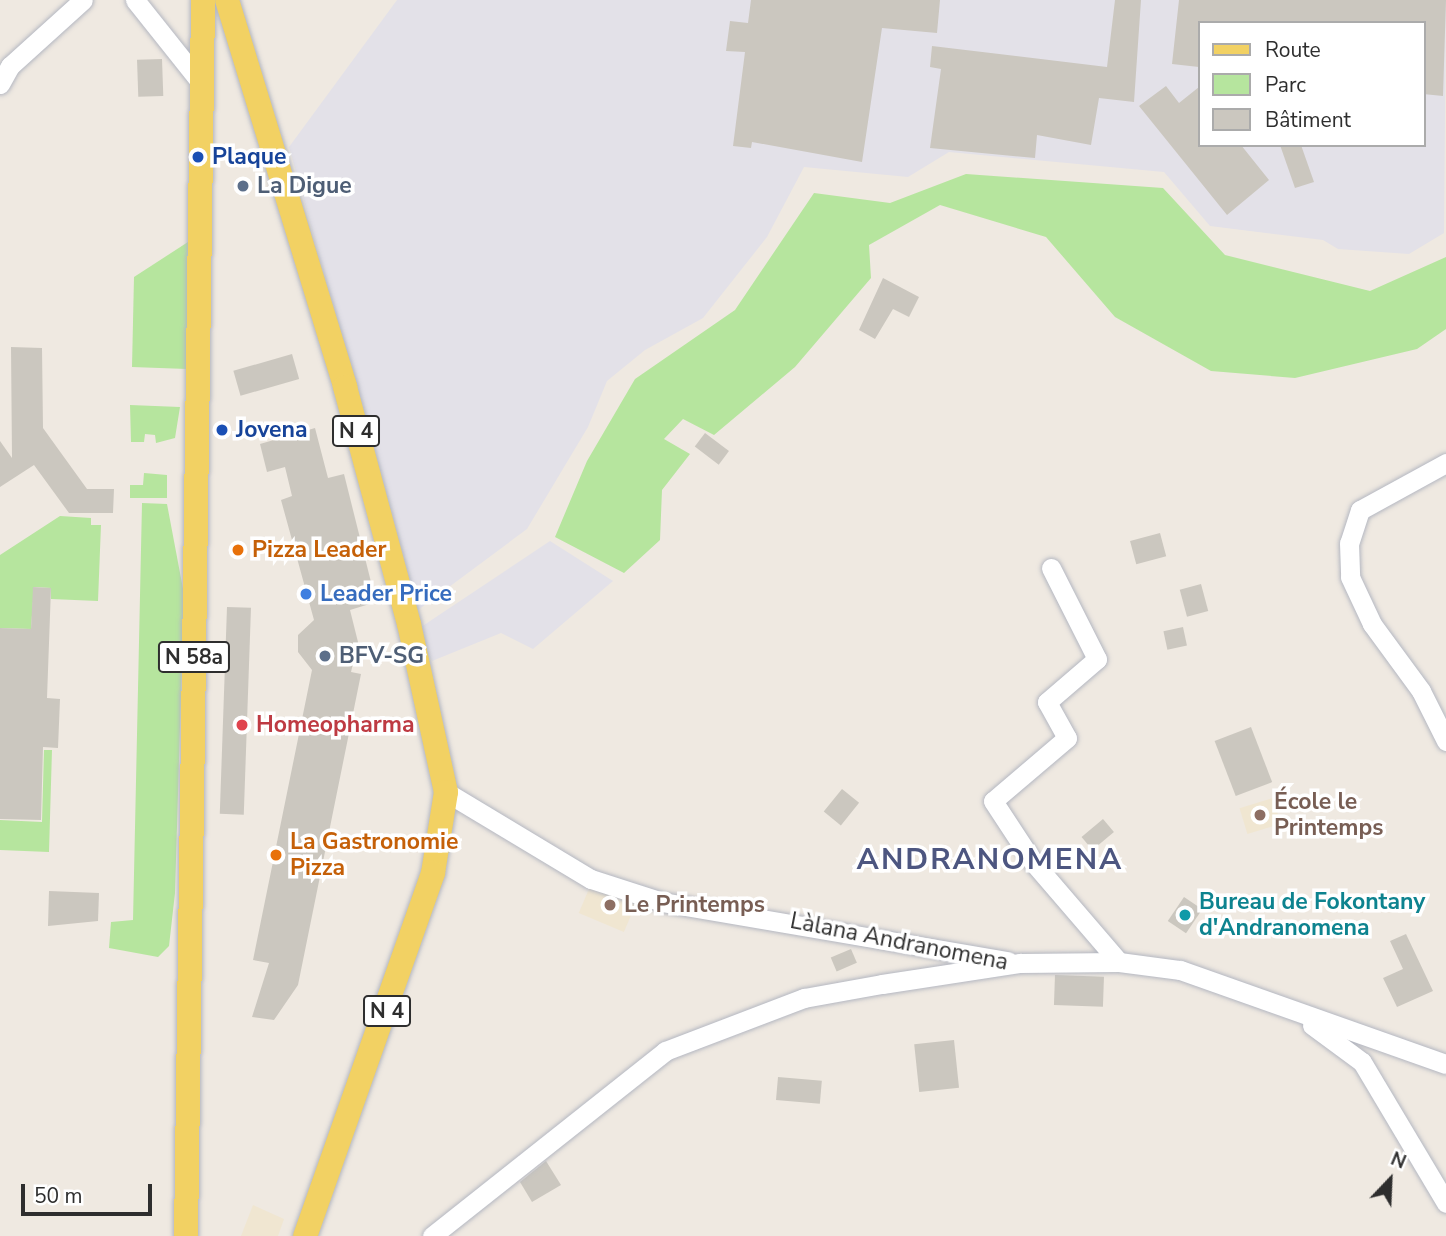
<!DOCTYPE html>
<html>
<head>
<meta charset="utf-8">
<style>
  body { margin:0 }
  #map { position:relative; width:1446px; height:1236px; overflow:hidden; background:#efe9e1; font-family:"Nunito Sans",sans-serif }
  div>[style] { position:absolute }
  .industrial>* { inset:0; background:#e3e1e8 }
  .education>* { inset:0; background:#f0e6d1; transform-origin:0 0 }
  .green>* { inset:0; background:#b6e59e }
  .building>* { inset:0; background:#cbc7bf; transform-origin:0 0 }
  .roads { filter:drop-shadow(0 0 2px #b4b7c1) drop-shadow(0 0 2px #b4b7c1) }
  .minor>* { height:19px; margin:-9.5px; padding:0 9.5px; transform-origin:9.5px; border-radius:9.5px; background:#fff }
  .major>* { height:24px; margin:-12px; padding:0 12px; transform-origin:12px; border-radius:12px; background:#f2d163 }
  .dots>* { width:19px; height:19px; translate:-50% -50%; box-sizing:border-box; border:4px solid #fff; border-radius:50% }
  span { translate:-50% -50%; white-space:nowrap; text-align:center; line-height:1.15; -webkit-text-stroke:7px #fff; paint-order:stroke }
  .shield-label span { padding:2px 5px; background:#fff; border:2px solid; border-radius:5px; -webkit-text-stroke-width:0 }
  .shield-label { font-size:21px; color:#2e2e2e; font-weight:700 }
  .transit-label { font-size:23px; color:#164399; font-weight:700 }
  .left { translate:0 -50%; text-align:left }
  .service-label { font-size:23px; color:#4e5e75; font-weight:700 }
  .food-label { font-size:23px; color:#c56008; font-weight:700 }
  .shop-label { font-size:23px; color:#366cbe; font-weight:700 }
  .health-label { font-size:23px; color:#be3a42; font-weight:700 }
  .education-label { font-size:23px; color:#785e54; font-weight:700 }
  .culture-label { font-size:23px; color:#0d838f; font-weight:700 }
  .street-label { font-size:23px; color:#2e2e2e }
  .district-label { font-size:30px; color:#4d5680; font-weight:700; letter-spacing:2px }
  .legend { position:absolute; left:1198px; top:21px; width:228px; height:126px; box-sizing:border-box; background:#fff; border:2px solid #ababab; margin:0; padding:9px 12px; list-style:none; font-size:21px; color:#2e2e2e }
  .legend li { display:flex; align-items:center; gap:14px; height:35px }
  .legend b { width:35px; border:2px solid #ababab }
  .north { position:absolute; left:1355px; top:1145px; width:70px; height:70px; -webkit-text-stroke:5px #fff; paint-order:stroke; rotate:23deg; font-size:19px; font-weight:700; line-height:28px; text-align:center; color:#2e2e2e }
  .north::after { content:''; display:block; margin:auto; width:24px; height:32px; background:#2e2e2e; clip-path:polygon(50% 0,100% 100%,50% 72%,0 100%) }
  .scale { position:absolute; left:21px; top:1184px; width:131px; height:32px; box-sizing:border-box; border:4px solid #2e2e2e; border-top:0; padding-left:9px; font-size:21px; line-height:24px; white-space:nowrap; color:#2e2e2e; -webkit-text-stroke:5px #fff; paint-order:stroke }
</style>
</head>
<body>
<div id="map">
  <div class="industrial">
    <div style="clip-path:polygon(evenodd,397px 0,1446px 0,1444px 233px,1409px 254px,1338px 249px,1323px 240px,1210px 226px,1164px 172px,949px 152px,908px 177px,804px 167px,767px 237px,703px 318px,645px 350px,607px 381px,588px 427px,527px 529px,418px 610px,289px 147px,397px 0,1199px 23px,1423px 23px,1423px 145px,1199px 145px,1199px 23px)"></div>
    <div style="clip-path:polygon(550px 541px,613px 581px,533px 649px,501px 633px,432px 661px,415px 631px)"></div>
  </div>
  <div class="education">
    <div style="left:1273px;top:798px;width:27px;height:35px;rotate:73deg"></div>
    <div style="left:594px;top:877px;width:49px;height:39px;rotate:23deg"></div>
    <div style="clip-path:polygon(253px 1205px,284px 1219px,278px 1236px,241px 1236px)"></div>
  </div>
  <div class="green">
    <div style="clip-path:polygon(966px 174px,1163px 188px,1225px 255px,1370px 291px,1446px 257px,1446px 329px,1417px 349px,1295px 378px,1211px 371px,1115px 317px,1046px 237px,940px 205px,869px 245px,871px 278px,795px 367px,714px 435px,683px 419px,664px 439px,690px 454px,662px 490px,660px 540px,624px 573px,555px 537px,587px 461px,635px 379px,735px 310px,814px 193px,890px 203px)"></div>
    <div style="clip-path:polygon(188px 242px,187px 369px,132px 367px,134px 277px)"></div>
    <div style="clip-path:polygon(130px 405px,180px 407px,175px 438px,156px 443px,155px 435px,145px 434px,144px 442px,131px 442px)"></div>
    <div style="clip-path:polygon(144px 473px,167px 475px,167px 498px,130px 498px,130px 485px,143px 485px)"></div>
    <div style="clip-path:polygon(142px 503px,167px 504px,184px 594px,175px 893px,169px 946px,158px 957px,109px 948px,111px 922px,133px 920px)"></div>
    <div style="clip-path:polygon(60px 516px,91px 518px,91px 525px,101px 525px,98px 601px,51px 599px,51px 588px,34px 587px,31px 629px,0 628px,0 555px)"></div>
    <div style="clip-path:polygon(44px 750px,52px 750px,49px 852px,0 850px,0 820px,42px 822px)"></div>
  </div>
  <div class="building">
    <div style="clip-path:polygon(751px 0,940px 0,937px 33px,882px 28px,862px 162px,752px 142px,751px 148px,733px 146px,745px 52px,726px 51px,730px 21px,748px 23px)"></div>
    <div style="clip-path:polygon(1115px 0,1141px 0,1134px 102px,1099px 98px,1091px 145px,1037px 135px,1035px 158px,930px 148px,941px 69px,930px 67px,932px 46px,1107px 67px)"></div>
    <div style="clip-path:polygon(1179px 0,1446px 0,1443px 96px,1423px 94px,1423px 23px,1199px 23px,1199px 67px,1172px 64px)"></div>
    <div style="left:162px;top:59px;width:37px;height:25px;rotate:88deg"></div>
    <div style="clip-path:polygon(1166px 86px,1179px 103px,1199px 87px,1199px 145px,1241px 145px,1269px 180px,1227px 215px,1139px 106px)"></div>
    <div style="clip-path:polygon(1280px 145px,1301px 145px,1314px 182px,1295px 188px)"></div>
    <div style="clip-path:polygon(883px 278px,919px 297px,909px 317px,893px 309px,875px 339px,859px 330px)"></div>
    <div style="clip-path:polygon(11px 347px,42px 348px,43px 428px,87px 489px,114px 489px,113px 513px,69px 513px,34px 465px,0 487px,0 441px,12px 458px)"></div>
    <div style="left:292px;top:354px;width:26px;height:61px;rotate:74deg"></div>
    <div style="clip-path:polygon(315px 428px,328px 478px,344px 474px,376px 602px,350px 610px,358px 642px,351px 672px,361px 674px,298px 985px,274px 1020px,252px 1017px,269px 963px,253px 960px,312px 670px,298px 652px,298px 635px,314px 620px,281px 500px,292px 496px,285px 467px,267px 472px,260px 444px)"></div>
    <div style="left:705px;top:433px;width:30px;height:17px;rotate:37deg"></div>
    <div style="left:1160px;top:533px;width:24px;height:31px;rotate:75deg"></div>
    <div style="left:1201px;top:584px;width:28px;height:22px;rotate:75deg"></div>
    <div style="clip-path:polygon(33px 587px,51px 588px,47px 698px,60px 699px,58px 748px,43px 747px,41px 820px,0 819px,0 628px,31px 629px)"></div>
    <div style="left:227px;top:607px;width:24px;height:207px;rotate:2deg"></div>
    <div style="left:1183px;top:627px;width:19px;height:20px;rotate:78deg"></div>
    <div style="left:1251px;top:727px;width:59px;height:39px;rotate:69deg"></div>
    <div style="left:842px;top:789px;width:22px;height:29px;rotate:39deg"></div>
    <div style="left:1103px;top:819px;width:17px;height:28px;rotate:50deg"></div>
    <div style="clip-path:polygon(49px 891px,99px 893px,98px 921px,48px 926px)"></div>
    <div style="left:1184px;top:897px;width:22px;height:29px;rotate:34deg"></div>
    <div style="clip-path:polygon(1406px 934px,1433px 991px,1397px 1007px,1383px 978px,1403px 969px,1390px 941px)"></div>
    <div style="left:851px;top:949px;width:15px;height:22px;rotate:67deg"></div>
    <div style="left:1055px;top:975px;width:49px;height:30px;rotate:2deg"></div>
    <div style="left:954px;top:1040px;width:48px;height:40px;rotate:84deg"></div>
    <div style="left:778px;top:1077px;width:44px;height:23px;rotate:5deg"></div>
    <div style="clip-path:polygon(546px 1161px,561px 1185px,532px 1202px,520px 1182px)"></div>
  </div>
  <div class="roads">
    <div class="minor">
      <div style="left:135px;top:0;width:100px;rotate:51.5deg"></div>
      <div style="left:0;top:84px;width:21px;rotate:-61deg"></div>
      <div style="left:10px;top:66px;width:98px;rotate:-42.1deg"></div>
      <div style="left:1446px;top:463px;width:98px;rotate:151.3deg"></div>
      <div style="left:1360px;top:510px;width:35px;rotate:108deg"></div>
      <div style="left:1349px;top:543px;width:34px;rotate:88deg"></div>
      <div style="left:1350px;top:577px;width:52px;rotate:64.9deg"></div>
      <div style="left:1372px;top:624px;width:83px;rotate:53.8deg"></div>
      <div style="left:1421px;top:691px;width:56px;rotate:63.4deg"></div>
      <div style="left:1051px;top:568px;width:102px;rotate:63.2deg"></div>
      <div style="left:1097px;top:659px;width:66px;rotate:139.3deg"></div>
      <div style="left:1047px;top:702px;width:41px;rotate:60.9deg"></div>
      <div style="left:1067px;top:738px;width:97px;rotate:139.6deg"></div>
      <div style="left:993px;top:801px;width:73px;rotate:56.7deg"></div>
      <div style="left:1033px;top:862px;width:132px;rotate:49.3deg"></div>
      <div style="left:446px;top:792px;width:169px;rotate:31deg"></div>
      <div style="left:591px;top:879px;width:75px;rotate:17.9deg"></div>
      <div style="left:662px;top:902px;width:351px;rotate:9.7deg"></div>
      <div style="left:1312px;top:1025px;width:62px;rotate:36.5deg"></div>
      <div style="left:1362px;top:1062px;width:164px;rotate:59.2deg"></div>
      <div style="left:432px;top:1236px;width:298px;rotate:-38.4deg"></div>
      <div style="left:665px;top:1051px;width:149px;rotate:-20.9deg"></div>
      <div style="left:804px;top:998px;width:79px;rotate:-10.2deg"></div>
      <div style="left:882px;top:984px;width:140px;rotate:-8.7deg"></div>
      <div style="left:1020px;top:963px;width:99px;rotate:-0.6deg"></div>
      <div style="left:1119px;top:962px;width:62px;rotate:7.5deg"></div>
      <div style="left:1180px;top:970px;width:282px;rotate:19.5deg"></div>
    </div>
    <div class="major">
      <div style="left:227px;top:0;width:405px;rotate:73deg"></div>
      <div style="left:345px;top:387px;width:245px;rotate:74.9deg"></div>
      <div style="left:409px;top:624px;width:172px;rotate:77.6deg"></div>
      <div style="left:446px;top:792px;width:82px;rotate:99.1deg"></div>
      <div style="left:433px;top:873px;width:385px;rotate:109.4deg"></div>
      <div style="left:186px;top:1236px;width:1236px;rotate:-89.21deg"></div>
    </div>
  </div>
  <div class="dots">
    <div style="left:198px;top:157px;background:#1a4fb4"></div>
    <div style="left:243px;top:186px;background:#5c6f8a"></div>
    <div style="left:222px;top:430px;background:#1a4fb4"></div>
    <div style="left:238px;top:550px;background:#e8710a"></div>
    <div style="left:306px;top:594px;background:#3f7fe0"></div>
    <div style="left:325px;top:656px;background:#5c6f8a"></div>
    <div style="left:242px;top:725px;background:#e0444e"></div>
    <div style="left:1260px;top:815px;background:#8d6e63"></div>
    <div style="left:276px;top:855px;background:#e8710a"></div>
    <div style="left:610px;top:905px;background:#8d6e63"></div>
    <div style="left:1185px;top:915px;background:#0f9aa8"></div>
  </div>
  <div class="shield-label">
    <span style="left:356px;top:431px">N 4</span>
    <span style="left:194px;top:657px">N 58a</span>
    <span style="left:387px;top:1011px">N 4</span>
  </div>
  <div class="transit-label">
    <span class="left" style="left:212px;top:157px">Plaque</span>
    <span class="left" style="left:236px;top:430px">Jovena</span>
  </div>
  <div class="service-label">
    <span class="left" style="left:257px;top:186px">La Digue</span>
    <span class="left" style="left:339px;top:656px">BFV-SG</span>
  </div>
  <div class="food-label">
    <span class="left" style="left:252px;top:550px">Pizza Leader</span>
    <span class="left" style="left:290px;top:855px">La Gastronomie<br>Pizza</span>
  </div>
  <div class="shop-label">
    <span class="left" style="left:320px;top:594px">Leader Price</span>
  </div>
  <div class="health-label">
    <span class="left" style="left:256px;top:725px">Homeopharma</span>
  </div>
  <div class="education-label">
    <span class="left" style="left:1274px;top:815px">École le<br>Printemps</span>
    <span class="left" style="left:624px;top:905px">Le Printemps</span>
  </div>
  <div class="culture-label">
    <span class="left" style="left:1199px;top:915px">Bureau de Fokontany<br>d'Andranomena</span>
  </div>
  <div class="street-label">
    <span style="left:899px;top:942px;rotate:11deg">Làlana Andranomena</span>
  </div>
  <div class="district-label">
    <span style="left:990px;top:860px">ANDRANOMENA</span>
  </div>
  <ul class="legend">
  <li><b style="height:9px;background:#f2d163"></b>Route</li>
  <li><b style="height:19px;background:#b6e59e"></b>Parc</li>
  <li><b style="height:19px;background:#cbc7bf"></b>Bâtiment</li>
  </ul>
  <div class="north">N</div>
  <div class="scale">50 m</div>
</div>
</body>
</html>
